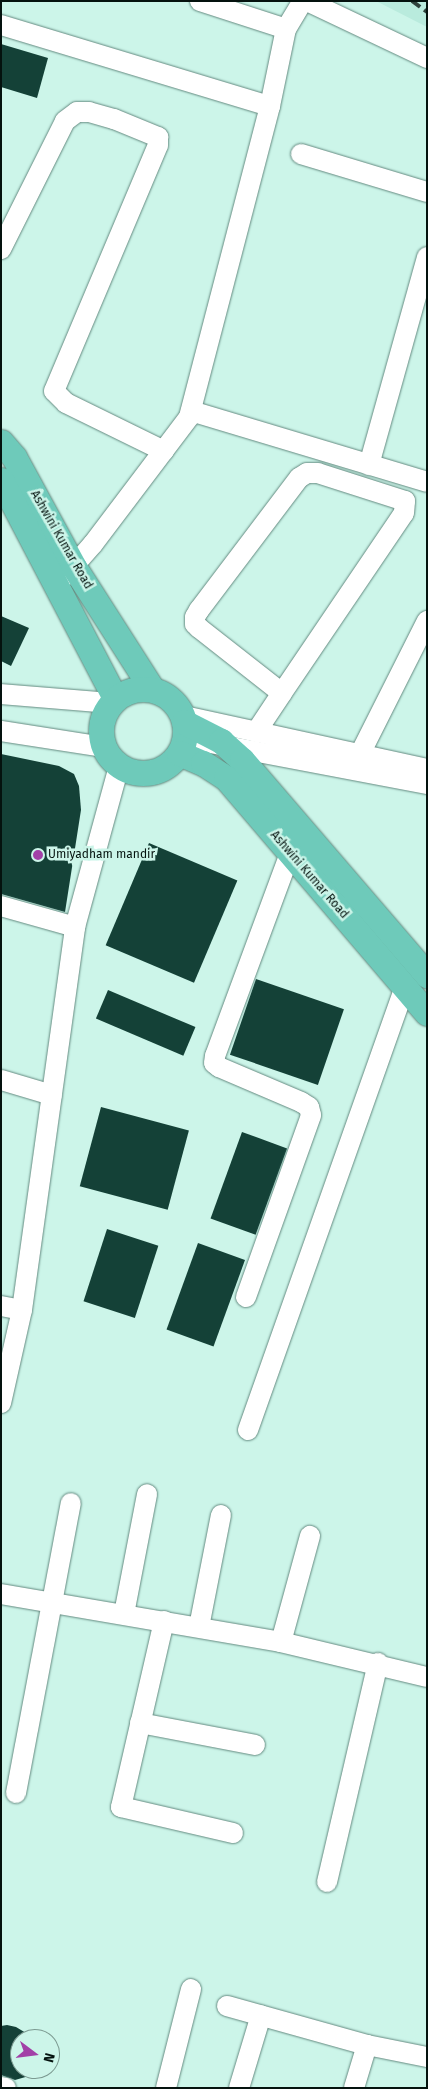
<!DOCTYPE html>
<html>
<head>
<meta charset="utf-8">
<style>
  body { margin:0 }
  #map { position:relative; width:428px; height:2089px; overflow:hidden; background:#ccf5e9; font-family:"Fira Sans",sans-serif }
  div>[style] { position:absolute }
  .built>* { inset:0; background:#b9ebdd }
  .building>* { inset:0; background:#144137; transform-origin:0 0 }
  .roads { filter:drop-shadow(0 0 1px #648a80) drop-shadow(0 0 1px #648a80) }
  .minor>* { height:20px; margin:-10px; padding:0 10px; transform-origin:10px; border-radius:10px; background:#fff }
  .major>* { height:25px; margin:-12.5px; padding:0 12.5px; transform-origin:12.5px; border-radius:12.5px; background:#6ecaba }
  .major>.ring { margin:-12.5px; padding:0; box-sizing:content-box; background:none; border:25px solid #6ecaba; border-radius:50% }
  .rail>* { height:4px; margin-top:-2px; transform-origin:0; background:repeating-linear-gradient(90deg,#2e423c 0 10px,transparent 0 15px) }
  .dots>* { width:14px; height:14px; translate:-50% -50%; box-sizing:border-box; border:2px solid #ccf5e9; border-radius:50% }
  span { translate:-50% -50%; white-space:nowrap; text-align:center; line-height:1.15; -webkit-text-stroke:5px #ccf5e9; paint-order:stroke }
  .street-label { font-size:12px; color:#04120e }
  .poi-label { font-size:12px; color:#04120e }
  .left { translate:0 -50%; text-align:left }
  .frame { position:absolute; inset:0; border:2px solid #04120e; pointer-events:none }
  .north { position:absolute; left:10px; top:2029px; width:50px; height:50px; box-sizing:border-box; background:#ccf5e9; border:1px solid #7c9a91; border-radius:50%; rotate:105deg; font-size:14px; font-weight:700; line-height:20px; text-align:center; color:#04120e }
  .north::after { content:''; display:block; margin:auto; width:18px; height:22px; background:#a240a7; clip-path:polygon(50% 0,100% 100%,50% 72%,0 100%) }
</style>
</head>
<body>
<div id="map">
  <div class="built">
    <div style="clip-path:polygon(376px 1px,427px 1px,427px 27px)"></div>
  </div>
  <div class="building">
    <div style="clip-path:polygon(1px 44px,48px 58px,37px 98px,1px 87px)"></div>
    <div style="clip-path:polygon(1px 616px,29px 628px,11px 666px,1px 661px)"></div>
    <div style="clip-path:polygon(1px 754px,59px 766px,74px 774px,79px 786px,81px 810px,65px 912px,1px 894px)"></div>
    <div style="left:149px;top:843px;width:96px;height:111px;rotate:23deg"></div>
    <div style="left:256px;top:979px;width:93px;height:80px;rotate:19deg"></div>
    <div style="left:108px;top:990px;width:95px;height:31px;rotate:23deg"></div>
    <div style="left:101px;top:1107px;width:91px;height:82px;rotate:15deg"></div>
    <div style="left:242px;top:1132px;width:48px;height:92px;rotate:20deg"></div>
    <div style="left:107px;top:1229px;width:54px;height:76px;rotate:18deg"></div>
    <div style="left:198px;top:1243px;width:50px;height:92px;rotate:20deg"></div>
    <div style="clip-path:polygon(7px 2025px,16px 2027px,36px 2039px,20px 2039px,20px 2069px,43px 2069px,43px 2072px,15px 2080px,1px 2075px,1px 2026px)"></div>
  </div>
  <div class="roads">
    <div class="minor">
      <div style="left:200px;top:1px;width:90px;rotate:18deg"></div>
      <div style="left:307px;top:1px;width:133px;rotate:25.4deg"></div>
      <div style="left:1px;top:25px;width:281px;rotate:16.8deg"></div>
      <div style="left:301px;top:154px;width:132px;rotate:16.8deg"></div>
      <div style="left:1px;top:249px;width:143px;rotate:-63.4deg"></div>
      <div style="left:65px;top:121px;width:15px;rotate:-37deg"></div>
      <div style="left:77px;top:112px;width:12px"></div>
      <div style="left:89px;top:112px;width:26px;rotate:16deg"></div>
      <div style="left:114px;top:119px;width:48px;rotate:22.2deg"></div>
      <div style="left:158px;top:137px;width:8px;rotate:90deg"></div>
      <div style="left:158px;top:145px;width:267px;rotate:112.9deg"></div>
      <div style="left:54px;top:391px;width:17px;rotate:45deg"></div>
      <div style="left:66px;top:403px;width:109px;rotate:26.1deg"></div>
      <div style="left:191px;top:411px;width:246px;rotate:16.7deg"></div>
      <div style="left:369px;top:465px;width:216px;rotate:-74.4deg"></div>
      <div style="left:64px;top:577px;width:44px;rotate:-48.7deg"></div>
      <div style="left:93px;top:544px;width:159px;rotate:-52.9deg"></div>
      <div style="left:189px;top:417px;width:321px;rotate:-75.4deg"></div>
      <div style="left:270px;top:106px;width:79px;rotate:-78.3deg"></div>
      <div style="left:286px;top:29px;width:33px;rotate:-59deg"></div>
      <div style="left:1px;top:694px;width:109px;rotate:4.7deg"></div>
      <div style="left:184px;top:716px;width:249px;rotate:12.3deg"></div>
      <div style="left:1px;top:731px;width:103px;rotate:8.9deg"></div>
      <div style="left:256px;top:732px;width:47px;rotate:-56.3deg"></div>
      <div style="left:282px;top:693px;width:217px;rotate:-55.9deg"></div>
      <div style="left:404px;top:513px;width:12px;rotate:-85deg"></div>
      <div style="left:405px;top:501px;width:91px;rotate:-162.2deg"></div>
      <div style="left:318px;top:473px;width:11px;rotate:180deg"></div>
      <div style="left:307px;top:473px;width:9px;rotate:148deg"></div>
      <div style="left:299px;top:478px;width:166px;rotate:127.1deg"></div>
      <div style="left:199px;top:610px;width:8px;rotate:120deg"></div>
      <div style="left:195px;top:617px;width:7px;rotate:90deg"></div>
      <div style="left:195px;top:624px;width:6px;rotate:45deg"></div>
      <div style="left:199px;top:628px;width:105px;rotate:38.1deg"></div>
      <div style="left:184px;top:738px;width:247px;rotate:10.7deg"></div>
      <div style="left:360px;top:754px;width:149px;rotate:-63.3deg"></div>
      <div style="left:1px;top:906px;width:77px;rotate:15.8deg"></div>
      <div style="left:1px;top:1080px;width:53px;rotate:16.4deg"></div>
      <div style="left:246px;top:1297px;width:193px;rotate:-70.3deg"></div>
      <div style="left:311px;top:1115px;width:8px;rotate:-104deg"></div>
      <div style="left:309px;top:1107px;width:9px;rotate:-148deg"></div>
      <div style="left:301px;top:1102px;width:89px;rotate:-156.9deg"></div>
      <div style="left:219px;top:1067px;width:6px;rotate:-141deg"></div>
      <div style="left:214px;top:1063px;width:7px;rotate:-82deg"></div>
      <div style="left:215px;top:1056px;width:216px;rotate:-69.7deg"></div>
      <div style="left:1px;top:1306px;width:21px;rotate:11deg"></div>
      <div style="left:1px;top:1403px;width:95px;rotate:-77.3deg"></div>
      <div style="left:22px;top:1310px;width:387px;rotate:-82.1deg"></div>
      <div style="left:75px;top:927px;width:167px;rotate:-74.7deg"></div>
      <div style="left:248px;top:1430px;width:470px;rotate:-70.5deg"></div>
      <div style="left:1px;top:1594px;width:284px;rotate:9.7deg"></div>
      <div style="left:281px;top:1642px;width:150px;rotate:13.5deg"></div>
      <div style="left:124px;top:1614px;width:122px;rotate:-79.1deg"></div>
      <div style="left:164px;top:1621px;width:191px;rotate:103deg"></div>
      <div style="left:121px;top:1807px;width:115px;rotate:13.1deg"></div>
      <div style="left:199px;top:1627px;width:114px;rotate:-78.9deg"></div>
      <div style="left:281px;top:1642px;width:110px;rotate:-74.7deg"></div>
      <div style="left:140px;top:1723px;width:117px;rotate:10.8deg"></div>
      <div style="left:16px;top:1793px;width:295px;rotate:-79.3deg"></div>
      <div style="left:327px;top:1882px;width:225px;rotate:-76.9deg"></div>
      <div style="left:227px;top:2006px;width:145px;rotate:15.6deg"></div>
      <div style="left:367px;top:2045px;width:61px;rotate:11.3deg"></div>
      <div style="left:1px;top:2087px;width:5px;rotate:11deg"></div>
      <div style="left:166px;top:2088px;width:102px;rotate:-75.8deg"></div>
      <div style="left:239px;top:2088px;width:76px;rotate:-73.2deg"></div>
      <div style="left:354px;top:2088px;width:45px;rotate:-73.2deg"></div>
    </div>
    <div class="major">
      <div style="left:1px;top:442px;width:20px;rotate:49deg"></div>
      <div style="left:14px;top:457px;width:125px;rotate:61.4deg"></div>
      <div style="left:74px;top:567px;width:145px;rotate:57.4deg"></div>
      <div style="left:1px;top:480px;width:246px;rotate:62.4deg"></div>
      <div class="ring" style="left:101px;top:689px;width:59px;height:59px"></div>
      <div style="left:184px;top:722px;width:42px;rotate:27.2deg"></div>
      <div style="left:221px;top:741px;width:28px;rotate:42deg"></div>
      <div style="left:242px;top:760px;width:284px;rotate:49.3deg"></div>
      <div style="left:179px;top:753px;width:26px;rotate:23deg"></div>
      <div style="left:203px;top:763px;width:27px;rotate:33deg"></div>
      <div style="left:226px;top:778px;width:309px;rotate:49.5deg"></div>
    </div>
  </div>
  <div class="rail">
    <div style="left:412px;top:1px;width:19px;rotate:36deg"></div>
  </div>
  <div class="dots">
    <div style="left:38px;top:855px;background:#a240a7"></div>
  </div>
  <div class="street-label">
    <span style="left:61px;top:540px;rotate:60deg">Ashwini Kumar Road</span>
    <span style="left:309px;top:875px;rotate:49deg">Ashwini Kumar Road</span>
  </div>
  <div class="poi-label">
    <span class="left" style="left:48px;top:855px">Umiyadham mandir</span>
  </div>
  <div class="frame"></div>
  <div class="north">N</div>
</div>
</body>
</html>
